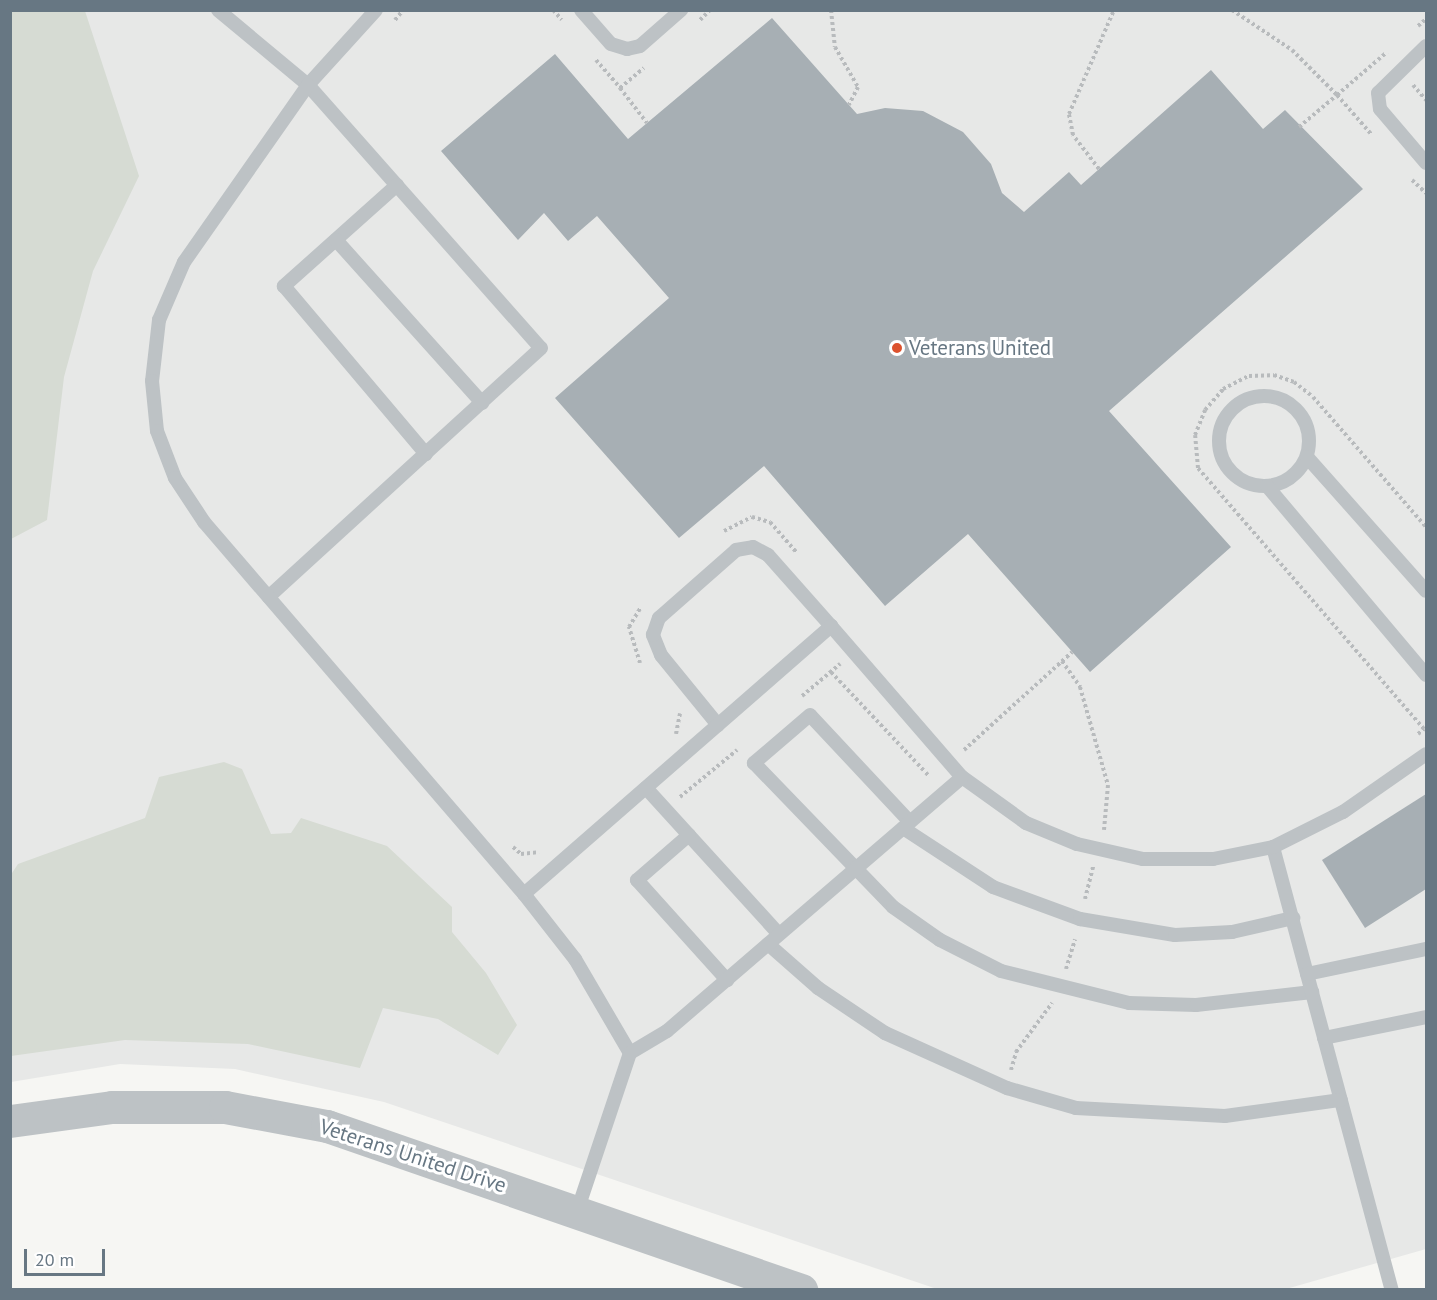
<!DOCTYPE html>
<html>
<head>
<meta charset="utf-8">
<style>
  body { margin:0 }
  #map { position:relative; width:1437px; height:1300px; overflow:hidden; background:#f6f6f3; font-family:"PT Sans",sans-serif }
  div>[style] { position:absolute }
  .built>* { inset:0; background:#e7e8e7 }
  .green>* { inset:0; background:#d6dbd3 }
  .building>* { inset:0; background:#a7afb4 }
  .path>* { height:4px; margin-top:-2px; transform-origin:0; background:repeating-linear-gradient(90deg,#b8bbbd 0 3px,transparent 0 6px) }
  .service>* { height:14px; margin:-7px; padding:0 7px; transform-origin:7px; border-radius:7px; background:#bdc2c5 }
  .service>.ring { margin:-7px; padding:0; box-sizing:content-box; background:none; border:14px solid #bdc2c5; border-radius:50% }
  .tertiary>* { height:33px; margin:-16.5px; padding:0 16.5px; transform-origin:16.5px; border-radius:16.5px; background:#bdc2c5 }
  .dots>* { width:16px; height:16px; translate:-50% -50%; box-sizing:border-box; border:3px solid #fff; border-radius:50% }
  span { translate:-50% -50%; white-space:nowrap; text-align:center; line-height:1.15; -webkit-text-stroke:6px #fff; paint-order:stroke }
  .poi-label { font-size:21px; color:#677783 }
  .left { translate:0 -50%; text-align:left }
  .street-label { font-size:21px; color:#677783 }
  .frame { position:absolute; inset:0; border:12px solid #677783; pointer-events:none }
  .scale { position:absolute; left:24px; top:1249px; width:81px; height:27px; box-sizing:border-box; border:3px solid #677783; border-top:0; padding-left:8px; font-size:18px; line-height:21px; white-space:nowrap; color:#677783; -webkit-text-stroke:4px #fff; paint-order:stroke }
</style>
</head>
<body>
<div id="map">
  <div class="built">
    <div style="clip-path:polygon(11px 11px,1426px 11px,1426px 1249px,1286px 1289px,937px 1289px,384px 1102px,235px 1069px,120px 1064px,11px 1082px)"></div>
  </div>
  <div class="green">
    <div style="clip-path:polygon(11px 10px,85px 11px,139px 176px,93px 271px,64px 377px,47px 520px,11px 539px)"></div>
    <div style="clip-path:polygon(224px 762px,242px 769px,271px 834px,291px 833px,301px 818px,387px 846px,452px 907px,452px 932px,486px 973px,517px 1025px,498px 1055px,438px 1019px,383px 1008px,360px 1068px,248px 1044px,125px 1040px,11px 1056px,10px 876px,18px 864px,145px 818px,159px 777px)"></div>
  </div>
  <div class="building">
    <div style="clip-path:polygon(772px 18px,857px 114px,885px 108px,923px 111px,963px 132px,991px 164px,1002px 193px,1024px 212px,1069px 172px,1081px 185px,1211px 70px,1263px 129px,1285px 110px,1363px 189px,1109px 411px,1231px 547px,1090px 672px,968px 534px,885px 606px,764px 466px,679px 538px,555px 398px,669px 298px,597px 216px,568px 241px,544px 213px,518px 240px,441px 151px,555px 54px,628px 139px)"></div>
    <div style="clip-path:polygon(1426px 794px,1426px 889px,1365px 928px,1322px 860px)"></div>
  </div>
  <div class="path">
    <div style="left:553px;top:10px;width:13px;rotate:48deg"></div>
    <div style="left:831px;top:10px;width:37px;rotate:84deg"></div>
    <div style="left:835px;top:47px;width:46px;rotate:60.1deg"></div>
    <div style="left:858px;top:87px;width:20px;rotate:117deg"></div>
    <div style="left:1232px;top:10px;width:72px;rotate:33.7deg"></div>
    <div style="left:1292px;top:50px;width:64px;rotate:45deg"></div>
    <div style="left:1337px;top:95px;width:66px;rotate:-40.7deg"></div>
    <div style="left:395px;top:20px;width:13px;rotate:-51deg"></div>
    <div style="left:700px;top:20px;width:14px;rotate:-45deg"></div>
    <div style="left:1418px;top:26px;width:11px;rotate:-41deg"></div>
    <div style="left:596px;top:60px;width:37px;rotate:49deg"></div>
    <div style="left:620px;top:88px;width:31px;rotate:-40deg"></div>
    <div style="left:1413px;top:85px;width:20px;rotate:49deg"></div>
    <div style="left:620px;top:88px;width:44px;rotate:52.4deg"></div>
    <div style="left:1299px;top:127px;width:50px;rotate:-40.1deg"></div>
    <div style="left:1337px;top:95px;width:52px;rotate:48.9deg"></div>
    <div style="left:1099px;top:169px;width:43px;rotate:-127.4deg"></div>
    <div style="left:1073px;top:135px;width:21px;rotate:-101deg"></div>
    <div style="left:1069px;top:114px;width:113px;rotate:-66.6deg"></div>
    <div style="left:1412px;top:180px;width:19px;rotate:43deg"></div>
    <div style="left:724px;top:531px;width:31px;rotate:-27deg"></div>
    <div style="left:752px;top:517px;width:19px;rotate:16deg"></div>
    <div style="left:770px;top:522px;width:41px;rotate:48.9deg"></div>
    <div style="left:1062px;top:661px;width:32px;rotate:55deg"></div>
    <div style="left:1080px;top:687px;width:102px;rotate:74.1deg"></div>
    <div style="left:1108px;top:785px;width:45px;rotate:95.1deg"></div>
    <div style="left:640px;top:663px;width:38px;rotate:-107deg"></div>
    <div style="left:629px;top:627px;width:23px;rotate:-59deg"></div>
    <div style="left:831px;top:672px;width:143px;rotate:46.7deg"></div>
    <div style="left:802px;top:696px;width:50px;rotate:-40.1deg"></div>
    <div style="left:676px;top:734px;width:21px;rotate:-79deg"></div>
    <div style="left:1418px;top:734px;width:8px;rotate:-40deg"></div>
    <div style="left:1424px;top:729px;width:345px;rotate:-130.9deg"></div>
    <div style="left:1198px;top:468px;width:33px;rotate:-95deg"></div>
    <div style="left:1195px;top:435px;width:27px;rotate:-68deg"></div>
    <div style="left:1205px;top:410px;width:28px;rotate:-49deg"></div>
    <div style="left:1223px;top:389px;width:29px;rotate:-27deg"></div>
    <div style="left:1249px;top:376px;width:25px;rotate:-2deg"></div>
    <div style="left:1274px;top:375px;width:21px;rotate:19deg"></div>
    <div style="left:1294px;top:382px;width:24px;rotate:38deg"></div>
    <div style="left:1313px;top:397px;width:172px;rotate:49deg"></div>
    <div style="left:964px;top:750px;width:146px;rotate:-42.2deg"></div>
    <div style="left:680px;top:797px;width:74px;rotate:-39.5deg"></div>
    <div style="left:513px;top:847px;width:11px;rotate:41deg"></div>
    <div style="left:521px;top:854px;width:18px;rotate:-6deg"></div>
    <div style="left:1085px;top:899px;width:34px;rotate:-76deg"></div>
    <div style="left:1066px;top:969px;width:31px;rotate:-73deg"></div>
    <div style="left:1011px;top:1070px;width:19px;rotate:-74deg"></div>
    <div style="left:1016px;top:1052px;width:61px;rotate:-53.7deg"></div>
  </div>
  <div class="service">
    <div style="left:218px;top:10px;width:117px;rotate:39.8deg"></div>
    <div style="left:308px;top:85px;width:351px;rotate:48.5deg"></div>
    <div style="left:541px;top:348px;width:369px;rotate:137.6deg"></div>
    <div style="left:376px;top:10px;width:101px;rotate:132.2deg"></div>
    <div style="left:308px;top:85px;width:216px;rotate:125deg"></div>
    <div style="left:184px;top:262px;width:63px;rotate:113.3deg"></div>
    <div style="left:159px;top:320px;width:61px;rotate:96.5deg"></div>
    <div style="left:152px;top:381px;width:50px;rotate:84.3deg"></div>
    <div style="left:157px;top:431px;width:50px;rotate:69deg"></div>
    <div style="left:175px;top:478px;width:53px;rotate:56.6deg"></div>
    <div style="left:204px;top:522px;width:491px;rotate:49.3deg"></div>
    <div style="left:524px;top:894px;width:83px;rotate:51.9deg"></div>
    <div style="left:575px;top:959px;width:109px;rotate:59.7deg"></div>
    <div style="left:630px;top:1053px;width:167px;rotate:108.5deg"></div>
    <div style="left:581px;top:10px;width:45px;rotate:48.6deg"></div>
    <div style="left:611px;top:44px;width:17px;rotate:17deg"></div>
    <div style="left:627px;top:49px;width:13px;rotate:-13deg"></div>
    <div style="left:640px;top:46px;width:55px;rotate:-41.3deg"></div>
    <div style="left:1426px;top:46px;width:67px;rotate:135.6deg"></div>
    <div style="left:1378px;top:93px;width:16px;rotate:83deg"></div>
    <div style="left:1380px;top:109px;width:71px;rotate:49.6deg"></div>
    <div style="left:397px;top:185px;width:152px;rotate:138.2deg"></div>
    <div style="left:284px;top:286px;width:220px;rotate:49.8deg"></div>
    <div style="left:336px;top:240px;width:219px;rotate:48.1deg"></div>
    <div class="ring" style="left:1219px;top:396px;width:76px;height:76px"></div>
    <div style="left:1307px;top:457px;width:179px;rotate:48.4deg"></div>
    <div style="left:1267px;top:486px;width:247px;rotate:49.9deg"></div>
    <div style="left:718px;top:725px;width:90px;rotate:-129.2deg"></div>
    <div style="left:661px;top:655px;width:22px;rotate:-112deg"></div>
    <div style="left:653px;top:635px;width:18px;rotate:-71deg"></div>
    <div style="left:659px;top:618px;width:103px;rotate:-41.4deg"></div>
    <div style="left:736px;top:550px;width:17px;rotate:-10deg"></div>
    <div style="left:753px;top:547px;width:17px;rotate:28deg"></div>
    <div style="left:768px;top:555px;width:95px;rotate:48.4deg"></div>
    <div style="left:646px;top:788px;width:197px;rotate:47.7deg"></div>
    <div style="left:910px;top:822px;width:146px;rotate:-133.1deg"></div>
    <div style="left:810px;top:715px;width:74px;rotate:139.4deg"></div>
    <div style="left:754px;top:763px;width:200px;rotate:46deg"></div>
    <div style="left:893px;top:907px;width:57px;rotate:35.1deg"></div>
    <div style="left:940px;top:940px;width:68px;rotate:26.9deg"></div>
    <div style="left:1001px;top:971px;width:132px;rotate:14deg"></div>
    <div style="left:1129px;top:1003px;width:67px;rotate:1.7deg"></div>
    <div style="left:1196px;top:1005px;width:117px;rotate:-6.4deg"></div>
    <div style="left:903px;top:828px;width:108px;rotate:33.2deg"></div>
    <div style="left:993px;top:887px;width:93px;rotate:20.2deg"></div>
    <div style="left:1080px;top:919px;width:96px;rotate:9.6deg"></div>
    <div style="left:1175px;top:935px;width:57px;rotate:-3deg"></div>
    <div style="left:1232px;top:932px;width:63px;rotate:-12.9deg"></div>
    <div style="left:689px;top:835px;width:69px;rotate:139.1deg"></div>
    <div style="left:637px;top:880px;width:135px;rotate:48deg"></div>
    <div style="left:1273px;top:847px;width:459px;rotate:75deg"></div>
    <div style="left:524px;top:894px;width:408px;rotate:-41.1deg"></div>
    <div style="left:831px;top:626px;width:200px;rotate:49.1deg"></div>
    <div style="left:962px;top:777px;width:79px;rotate:35.7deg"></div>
    <div style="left:1026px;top:823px;width:55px;rotate:22.4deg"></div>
    <div style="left:1077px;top:844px;width:68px;rotate:12.8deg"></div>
    <div style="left:1143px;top:859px;width:70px"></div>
    <div style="left:1213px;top:859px;width:61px;rotate:-11.3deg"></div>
    <div style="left:1273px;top:847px;width:78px;rotate:-26.6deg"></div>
    <div style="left:1343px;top:812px;width:101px;rotate:-34.9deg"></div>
    <div style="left:768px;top:944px;width:67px;rotate:41.3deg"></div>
    <div style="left:818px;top:988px;width:81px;rotate:33.9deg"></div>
    <div style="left:885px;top:1033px;width:134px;rotate:24.3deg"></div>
    <div style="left:1007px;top:1088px;width:72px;rotate:16.2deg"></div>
    <div style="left:1076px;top:1108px;width:149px;rotate:3.1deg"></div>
    <div style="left:1225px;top:1116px;width:117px;rotate:-7.9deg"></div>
    <div style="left:1307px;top:974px;width:122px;rotate:-11.9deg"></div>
    <div style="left:1324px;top:1038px;width:104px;rotate:-11.6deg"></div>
    <div style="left:630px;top:1053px;width:43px;rotate:-30.7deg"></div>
    <div style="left:667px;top:1031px;width:389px;rotate:-40.7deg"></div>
  </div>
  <div class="tertiary">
    <div style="left:10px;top:1121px;width:103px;rotate:-7.8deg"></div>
    <div style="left:112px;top:1107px;width:113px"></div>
    <div style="left:225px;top:1107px;width:104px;rotate:10.6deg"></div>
    <div style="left:327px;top:1126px;width:502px;rotate:19.09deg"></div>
  </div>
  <div class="dots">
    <div style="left:897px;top:348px;background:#dc522e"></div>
  </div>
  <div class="poi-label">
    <span class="left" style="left:909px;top:348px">Veterans United</span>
  </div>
  <div class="street-label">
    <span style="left:413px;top:1156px;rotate:18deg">Veterans United Drive</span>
  </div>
  <div class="frame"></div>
  <div class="scale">20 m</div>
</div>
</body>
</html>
